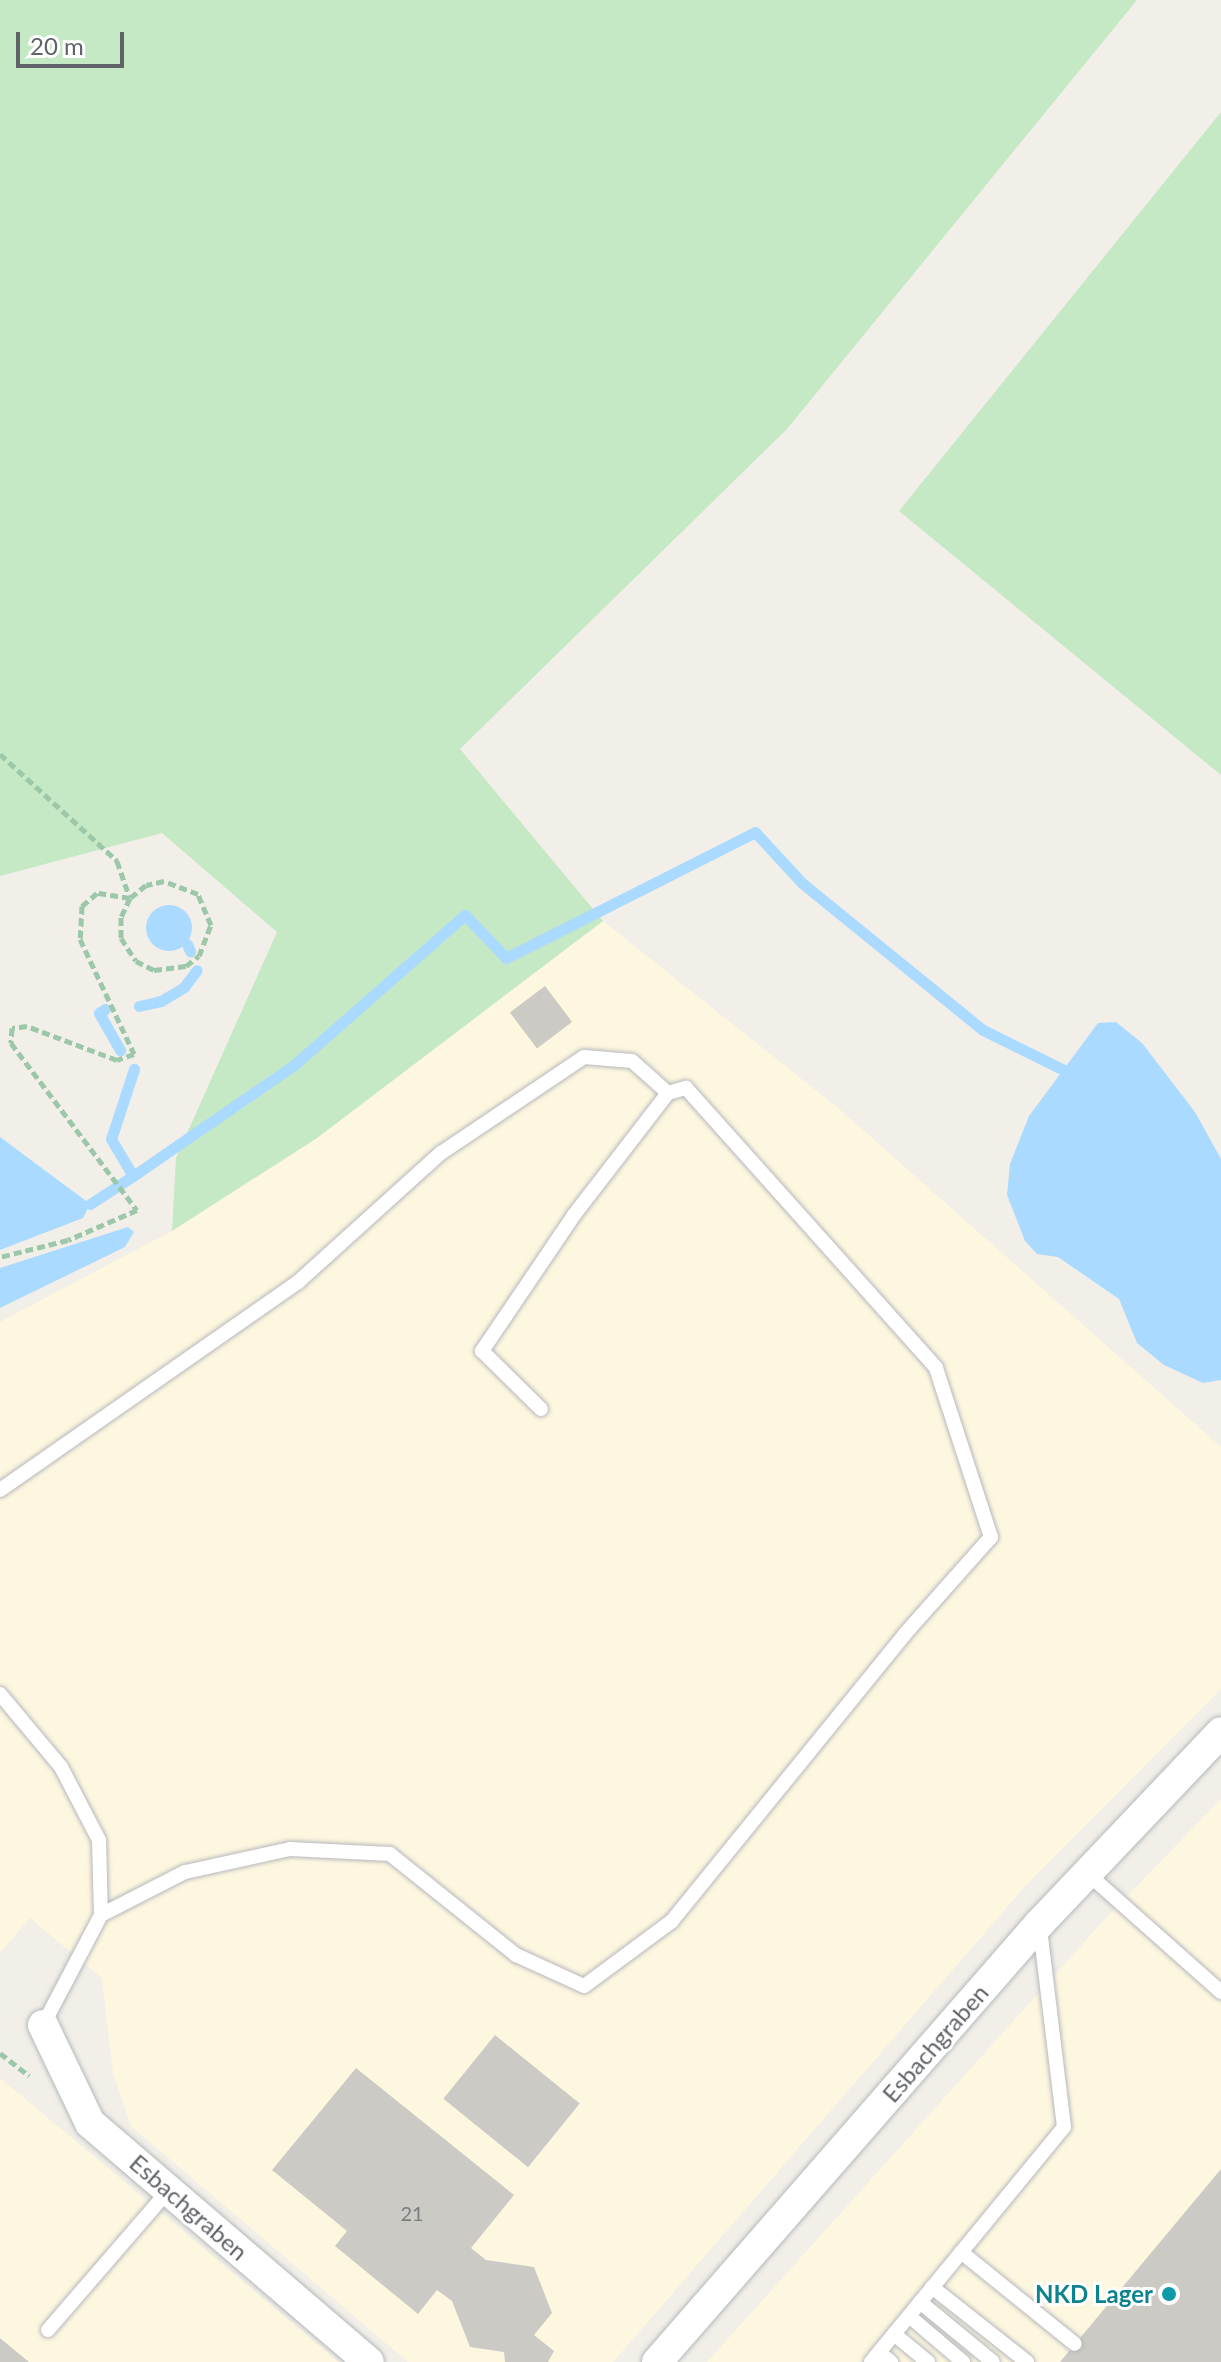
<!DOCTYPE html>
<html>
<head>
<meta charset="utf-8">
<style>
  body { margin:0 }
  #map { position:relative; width:1221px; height:2362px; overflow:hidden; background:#f1efe8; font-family:Lato,sans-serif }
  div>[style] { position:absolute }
  .commercial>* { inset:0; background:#fef7e0 }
  .green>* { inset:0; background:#c5e8c5 }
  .water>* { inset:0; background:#aadaff }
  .round { border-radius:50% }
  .stream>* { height:11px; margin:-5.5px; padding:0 5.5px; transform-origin:5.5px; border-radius:5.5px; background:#aadaff }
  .building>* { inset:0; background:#cccac5; transform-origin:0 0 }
  .path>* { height:5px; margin-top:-2.5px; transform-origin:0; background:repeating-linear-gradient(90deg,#9cc7a9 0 8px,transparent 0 12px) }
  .roads { filter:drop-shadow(0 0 2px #b5b8bc) drop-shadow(0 0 2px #b5b8bc) }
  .lane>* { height:14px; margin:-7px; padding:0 7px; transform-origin:7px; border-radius:7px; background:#fff }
  .street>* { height:30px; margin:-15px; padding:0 15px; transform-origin:15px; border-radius:15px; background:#fff }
  .dots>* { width:22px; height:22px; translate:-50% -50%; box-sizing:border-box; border:4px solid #fff; border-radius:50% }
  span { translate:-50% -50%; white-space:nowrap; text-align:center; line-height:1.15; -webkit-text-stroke:6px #fff; paint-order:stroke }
  .number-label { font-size:20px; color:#7a7d7f }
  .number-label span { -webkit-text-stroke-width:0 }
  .street-label { font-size:24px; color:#5f6368 }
  .culture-label { font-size:24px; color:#0d838f; font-weight:700 }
  .right { translate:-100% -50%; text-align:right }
  .scale { position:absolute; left:16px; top:32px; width:108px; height:36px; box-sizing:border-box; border:4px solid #5f6368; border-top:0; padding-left:10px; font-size:24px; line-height:28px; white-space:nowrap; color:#5f6368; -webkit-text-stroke:6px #fff; paint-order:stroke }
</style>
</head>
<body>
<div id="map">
  <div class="commercial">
    <div style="clip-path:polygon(603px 921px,838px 1108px,1221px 1447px,1221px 1689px,1027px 1884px,613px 2362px,408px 2362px,131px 2126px,113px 2073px,102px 1978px,30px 1918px,0 1953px,0 1322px,172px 1231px,317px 1138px)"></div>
    <div style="clip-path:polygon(1221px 1799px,1221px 2362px,707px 2362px,1106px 1918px)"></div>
    <div style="clip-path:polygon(0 2078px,91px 2154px,339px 2362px,0 2362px)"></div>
  </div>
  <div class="green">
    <div style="clip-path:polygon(0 0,1137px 0,787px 429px,460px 749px,603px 921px,317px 1138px,172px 1231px,176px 1158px,277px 932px,162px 833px,0 876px)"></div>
    <div style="clip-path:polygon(1221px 112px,1221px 775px,899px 511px)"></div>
  </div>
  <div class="water">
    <div class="round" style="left:146px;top:905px;width:46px;height:46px"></div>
    <div style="clip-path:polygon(1116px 1022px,1142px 1043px,1195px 1112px,1221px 1159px,1221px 1380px,1203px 1383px,1164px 1365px,1137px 1343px,1119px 1299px,1058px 1257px,1037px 1254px,1025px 1241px,1007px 1195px,1010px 1164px,1029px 1116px,1098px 1023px)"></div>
    <div style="clip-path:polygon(0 1137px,90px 1204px,83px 1218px,0 1250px)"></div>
    <div style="clip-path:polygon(128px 1227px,134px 1232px,125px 1247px,0 1308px,0 1268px)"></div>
  </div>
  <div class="stream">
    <div style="left:187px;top:944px;width:8px;rotate:67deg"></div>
    <div style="left:139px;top:1006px;width:23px;rotate:-13deg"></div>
    <div style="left:161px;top:1001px;width:27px;rotate:-31deg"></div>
    <div style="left:184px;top:987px;width:21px;rotate:-53deg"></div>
    <div style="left:105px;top:1009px;width:7px;rotate:146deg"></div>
    <div style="left:99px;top:1013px;width:43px;rotate:60.4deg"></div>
    <div style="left:133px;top:1176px;width:196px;rotate:-34.6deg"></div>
    <div style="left:294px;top:1065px;width:227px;rotate:-41.3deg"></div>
    <div style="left:465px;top:915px;width:59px;rotate:46.4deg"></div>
    <div style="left:506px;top:958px;width:279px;rotate:-26.8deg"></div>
    <div style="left:755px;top:832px;width:69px;rotate:47.3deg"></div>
    <div style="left:802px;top:883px;width:233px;rotate:39.1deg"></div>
    <div style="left:983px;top:1030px;width:97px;rotate:26.3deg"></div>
    <div style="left:90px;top:1204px;width:51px;rotate:-33.1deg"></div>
    <div style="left:133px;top:1176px;width:43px;rotate:-120.7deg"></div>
    <div style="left:111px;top:1139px;width:74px;rotate:-71.8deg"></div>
  </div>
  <div class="building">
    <div style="left:545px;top:986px;width:45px;height:44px;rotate:53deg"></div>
    <div style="left:495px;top:2035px;width:109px;height:82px;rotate:39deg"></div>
    <div style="clip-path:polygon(356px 2068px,514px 2195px,471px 2248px,486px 2260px,534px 2267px,552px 2313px,534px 2335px,554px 2351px,548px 2362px,505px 2362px,504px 2352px,470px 2347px,452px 2301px,437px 2290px,418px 2314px,335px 2246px,347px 2231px,272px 2170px)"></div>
    <div style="clip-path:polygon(1221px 2169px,1221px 2362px,1060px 2362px,1075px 2344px)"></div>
    <div style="clip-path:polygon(0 2338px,29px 2362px,0 2362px)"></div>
  </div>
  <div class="path">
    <div style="left:0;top:754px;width:159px;rotate:42.4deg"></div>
    <div style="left:117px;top:861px;width:39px;rotate:71deg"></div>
    <div style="left:130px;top:898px;width:21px;rotate:115deg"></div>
    <div style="left:121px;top:917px;width:21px;rotate:90deg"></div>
    <div style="left:121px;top:938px;width:27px;rotate:57deg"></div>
    <div style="left:136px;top:961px;width:20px;rotate:27deg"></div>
    <div style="left:154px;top:970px;width:32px;rotate:-7deg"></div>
    <div style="left:186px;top:966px;width:16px;rotate:-38deg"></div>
    <div style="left:199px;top:956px;width:33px;rotate:-69deg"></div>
    <div style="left:211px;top:925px;width:34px;rotate:-113deg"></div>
    <div style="left:198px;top:894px;width:36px;rotate:-159deg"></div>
    <div style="left:164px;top:881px;width:18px;rotate:167deg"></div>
    <div style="left:146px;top:885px;width:21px;rotate:141deg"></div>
    <div style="left:130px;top:898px;width:33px;rotate:-171deg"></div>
    <div style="left:97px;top:893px;width:20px;rotate:139deg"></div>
    <div style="left:82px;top:906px;width:33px;rotate:93deg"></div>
    <div style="left:80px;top:939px;width:127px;rotate:64.8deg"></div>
    <div style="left:134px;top:1054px;width:18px;rotate:161deg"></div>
    <div style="left:117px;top:1060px;width:96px;rotate:-159.3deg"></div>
    <div style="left:27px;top:1026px;width:15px;rotate:172deg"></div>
    <div style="left:12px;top:1028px;width:15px;rotate:94deg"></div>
    <div style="left:11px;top:1043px;width:209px;rotate:53deg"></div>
    <div style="left:137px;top:1210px;width:75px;rotate:156.5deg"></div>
    <div style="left:68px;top:1240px;width:70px;rotate:166deg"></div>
    <div style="left:0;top:2053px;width:37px;rotate:38deg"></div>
  </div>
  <div class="roads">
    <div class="lane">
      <div style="left:541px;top:1409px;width:83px;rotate:-135.5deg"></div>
      <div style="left:482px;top:1351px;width:164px;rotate:-55.9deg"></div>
      <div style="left:574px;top:1215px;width:154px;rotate:-52.4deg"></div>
      <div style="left:0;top:1490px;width:363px;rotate:-34.9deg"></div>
      <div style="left:298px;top:1282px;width:193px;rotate:-42.1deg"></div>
      <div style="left:441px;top:1153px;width:172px;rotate:-33.9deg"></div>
      <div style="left:584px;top:1057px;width:48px;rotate:4.8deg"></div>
      <div style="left:632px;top:1061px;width:48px;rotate:41.6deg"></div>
      <div style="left:668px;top:1093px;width:19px;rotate:-16deg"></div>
      <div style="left:686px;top:1088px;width:375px;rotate:48.2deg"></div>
      <div style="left:936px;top:1368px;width:178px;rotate:72deg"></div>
      <div style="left:991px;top:1537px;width:130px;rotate:131.6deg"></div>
      <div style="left:905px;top:1634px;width:370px;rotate:129.1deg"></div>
      <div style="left:672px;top:1921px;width:109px;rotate:143.5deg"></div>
      <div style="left:584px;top:1986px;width:75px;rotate:-155.5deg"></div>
      <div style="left:516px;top:1955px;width:161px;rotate:-141.3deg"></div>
      <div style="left:390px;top:1854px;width:100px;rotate:-177.1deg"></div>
      <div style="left:290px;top:1849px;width:107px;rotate:167.6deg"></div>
      <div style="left:185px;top:1872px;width:94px;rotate:152.9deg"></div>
      <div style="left:0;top:1694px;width:95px;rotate:50.1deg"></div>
      <div style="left:61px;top:1767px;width:82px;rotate:62.5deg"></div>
      <div style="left:99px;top:1840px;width:75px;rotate:88.5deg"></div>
      <div style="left:101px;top:1915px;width:124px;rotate:117.8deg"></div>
      <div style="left:1088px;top:1874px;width:178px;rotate:41.6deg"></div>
      <div style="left:961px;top:2252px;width:146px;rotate:38.9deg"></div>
      <div style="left:932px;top:2287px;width:121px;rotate:38.3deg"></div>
      <div style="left:920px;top:2302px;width:94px;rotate:39.4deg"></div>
      <div style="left:909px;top:2316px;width:71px;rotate:40.4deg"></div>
      <div style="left:48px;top:2330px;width:185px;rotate:-49.2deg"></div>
      <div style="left:894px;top:2334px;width:44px;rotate:39.5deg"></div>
      <div style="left:879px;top:2352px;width:16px;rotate:40deg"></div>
      <div style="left:871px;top:2362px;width:304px;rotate:-50.6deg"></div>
      <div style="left:1064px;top:2127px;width:200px;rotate:-96.9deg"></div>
    </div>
    <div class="street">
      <div style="left:43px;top:2025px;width:109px;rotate:64.4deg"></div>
      <div style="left:90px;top:2123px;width:367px;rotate:40.6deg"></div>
      <div style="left:657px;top:2362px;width:583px;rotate:-48.9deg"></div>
      <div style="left:1040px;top:1923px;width:263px;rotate:-46.5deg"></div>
    </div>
  </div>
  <div class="dots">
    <div style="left:1169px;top:2294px;background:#0f9aa8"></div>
  </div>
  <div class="number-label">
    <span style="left:412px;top:2213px">21</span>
  </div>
  <div class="street-label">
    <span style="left:935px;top:2043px;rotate:-49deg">Esbachgraben</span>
    <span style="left:189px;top:2207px;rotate:41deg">Esbachgraben</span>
  </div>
  <div class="culture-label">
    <span class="right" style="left:1153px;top:2294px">NKD Lager</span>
  </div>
  <div class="scale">20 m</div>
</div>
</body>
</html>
